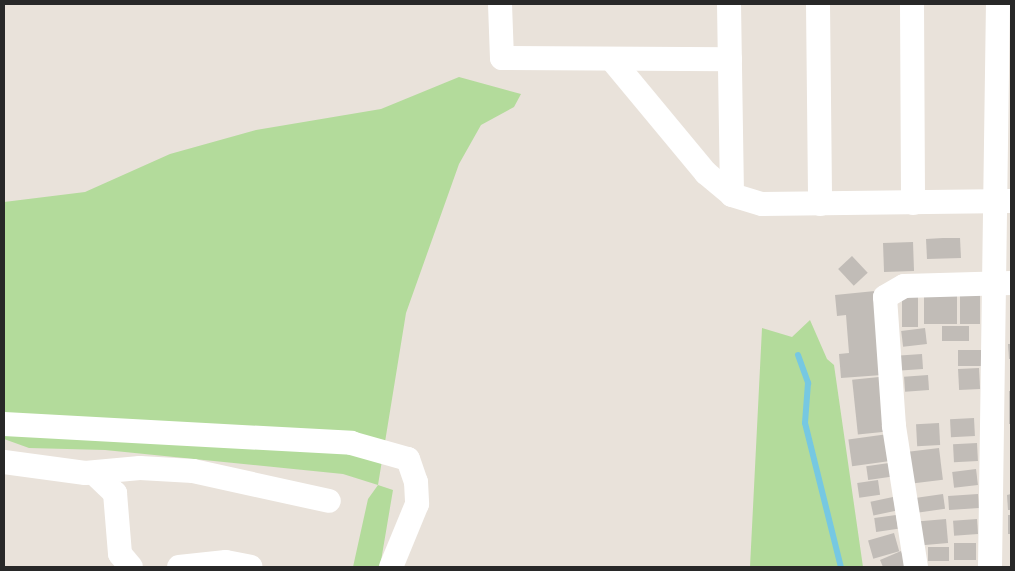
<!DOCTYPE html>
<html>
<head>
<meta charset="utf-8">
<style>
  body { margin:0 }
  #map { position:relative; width:1015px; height:571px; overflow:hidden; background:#e9e2da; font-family:Quicksand,sans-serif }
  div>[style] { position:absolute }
  .green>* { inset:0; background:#b3db9b }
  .stream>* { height:6px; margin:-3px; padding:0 3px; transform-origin:3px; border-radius:3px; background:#76c8e2 }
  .building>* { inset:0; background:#c1bcb7; transform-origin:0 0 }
  .minor>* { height:24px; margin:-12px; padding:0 12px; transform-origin:12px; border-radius:12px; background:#fff }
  span { translate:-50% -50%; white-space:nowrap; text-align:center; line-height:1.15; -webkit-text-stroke:4px #fff; paint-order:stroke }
  .frame { position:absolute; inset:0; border:5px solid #282828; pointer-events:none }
</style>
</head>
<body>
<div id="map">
  <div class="green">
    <div style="clip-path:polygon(459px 77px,521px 94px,514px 107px,481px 125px,459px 164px,406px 313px,378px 485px,393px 490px,380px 567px,353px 567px,368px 499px,378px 485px,343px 474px,105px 450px,29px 448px,4px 439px,4px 202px,85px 192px,170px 154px,256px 130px,381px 109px)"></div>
    <div style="clip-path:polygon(810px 320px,827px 359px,834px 365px,863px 567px,750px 567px,762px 328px,792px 337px)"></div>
  </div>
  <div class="stream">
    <div style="left:798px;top:355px;width:30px;rotate:70deg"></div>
    <div style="left:808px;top:383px;width:40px;rotate:94.3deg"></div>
    <div style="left:805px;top:423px;width:148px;rotate:76deg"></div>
  </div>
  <div class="building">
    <div style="clip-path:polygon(943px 238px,960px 238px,961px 258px,927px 259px,926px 239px)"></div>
    <div style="left:913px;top:242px;width:29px;height:30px;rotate:88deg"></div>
    <div style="left:852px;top:256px;width:23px;height:19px;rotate:47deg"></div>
    <div style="clip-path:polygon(875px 291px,882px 375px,841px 378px,839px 354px,849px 353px,847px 328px,846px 315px,837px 316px,835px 295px)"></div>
    <div style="left:960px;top:291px;width:20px;height:33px"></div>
    <div style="left:957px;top:295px;width:29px;height:33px;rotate:90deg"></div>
    <div style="left:902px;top:296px;width:16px;height:31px"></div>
    <div style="left:969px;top:326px;width:15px;height:27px;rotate:90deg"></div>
    <div style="left:925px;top:328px;width:16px;height:24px;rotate:83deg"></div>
    <div style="clip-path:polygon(1008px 344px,1011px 344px,1011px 359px,1009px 359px)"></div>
    <div style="left:958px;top:350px;width:23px;height:16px"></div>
    <div style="left:922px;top:354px;width:15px;height:26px;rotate:86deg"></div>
    <div style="left:979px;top:368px;width:21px;height:21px;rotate:87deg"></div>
    <div style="left:928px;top:375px;width:15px;height:24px;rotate:86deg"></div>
    <div style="left:879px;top:377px;width:55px;height:27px;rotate:84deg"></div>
    <div style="left:1009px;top:391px;width:2px;height:33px"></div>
    <div style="left:974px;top:418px;width:18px;height:24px;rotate:87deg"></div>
    <div style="left:939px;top:423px;width:22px;height:23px;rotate:87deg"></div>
    <div style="left:888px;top:434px;width:27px;height:40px;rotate:82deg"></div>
    <div style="left:977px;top:443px;width:18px;height:24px;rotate:87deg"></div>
    <div style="left:939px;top:448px;width:32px;height:33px;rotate:83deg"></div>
    <div style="left:889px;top:463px;width:14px;height:23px;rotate:82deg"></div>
    <div style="left:976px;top:469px;width:16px;height:24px;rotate:83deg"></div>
    <div style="left:878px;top:480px;width:15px;height:21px;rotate:82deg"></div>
    <div style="left:943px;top:494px;width:15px;height:30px;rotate:82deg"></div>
    <div style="left:978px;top:494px;width:14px;height:30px;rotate:86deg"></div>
    <div style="clip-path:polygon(1011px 494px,1011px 510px,1008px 510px,1007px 495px)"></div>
    <div style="left:893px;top:497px;width:14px;height:23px;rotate:78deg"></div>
    <div style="left:896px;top:515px;width:14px;height:22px;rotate:82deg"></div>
    <div style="left:1011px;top:515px;width:19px;height:3px;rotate:90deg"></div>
    <div style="left:946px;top:519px;width:24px;height:29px;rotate:85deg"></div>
    <div style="left:977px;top:519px;width:15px;height:24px;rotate:86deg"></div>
    <div style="left:894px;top:533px;width:19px;height:27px;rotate:74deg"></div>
    <div style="left:976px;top:543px;width:17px;height:22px;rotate:90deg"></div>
    <div style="left:949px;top:547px;width:14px;height:21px;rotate:90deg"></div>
    <div style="clip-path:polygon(901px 551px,907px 566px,883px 567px,880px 560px)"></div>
  </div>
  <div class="minor">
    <div style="left:500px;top:4px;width:54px;rotate:87.9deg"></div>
    <div style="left:502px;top:58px;width:228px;rotate:0.3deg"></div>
    <div style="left:729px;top:4px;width:191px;rotate:89.1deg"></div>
    <div style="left:818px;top:4px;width:200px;rotate:89.4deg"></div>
    <div style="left:912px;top:4px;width:199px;rotate:89.7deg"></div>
    <div style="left:613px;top:61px;width:146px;rotate:50.3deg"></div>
    <div style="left:706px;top:173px;width:34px;rotate:40deg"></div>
    <div style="left:732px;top:195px;width:31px;rotate:17deg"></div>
    <div style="left:762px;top:204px;width:249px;rotate:-0.7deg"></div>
    <div style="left:4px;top:424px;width:348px;rotate:3.1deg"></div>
    <div style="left:351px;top:443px;width:59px;rotate:15.7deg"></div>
    <div style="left:408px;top:459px;width:24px;rotate:71deg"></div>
    <div style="left:416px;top:482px;width:22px;rotate:87deg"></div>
    <div style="left:417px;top:504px;width:68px;rotate:112.4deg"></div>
    <div style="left:4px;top:462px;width:82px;rotate:7.7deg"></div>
    <div style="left:85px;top:473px;width:55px;rotate:-5.2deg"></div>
    <div style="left:140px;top:468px;width:53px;rotate:3.2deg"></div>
    <div style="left:193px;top:471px;width:139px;rotate:12.4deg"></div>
    <div style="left:95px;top:474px;width:28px;rotate:44deg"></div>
    <div style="left:115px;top:493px;width:61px;rotate:85.3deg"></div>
    <div style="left:120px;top:554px;width:17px;rotate:50deg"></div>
    <div style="left:179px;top:567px;width:47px;rotate:-6.1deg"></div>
    <div style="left:226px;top:562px;width:25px;rotate:11deg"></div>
    <div style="left:916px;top:567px;width:143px;rotate:-98.9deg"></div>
    <div style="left:894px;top:426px;width:129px;rotate:-94deg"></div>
    <div style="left:885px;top:297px;width:22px;rotate:-30deg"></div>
    <div style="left:904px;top:286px;width:107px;rotate:-1.6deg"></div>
    <div style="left:990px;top:567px;width:563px;rotate:-89.19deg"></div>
  </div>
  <div class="frame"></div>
</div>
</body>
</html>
